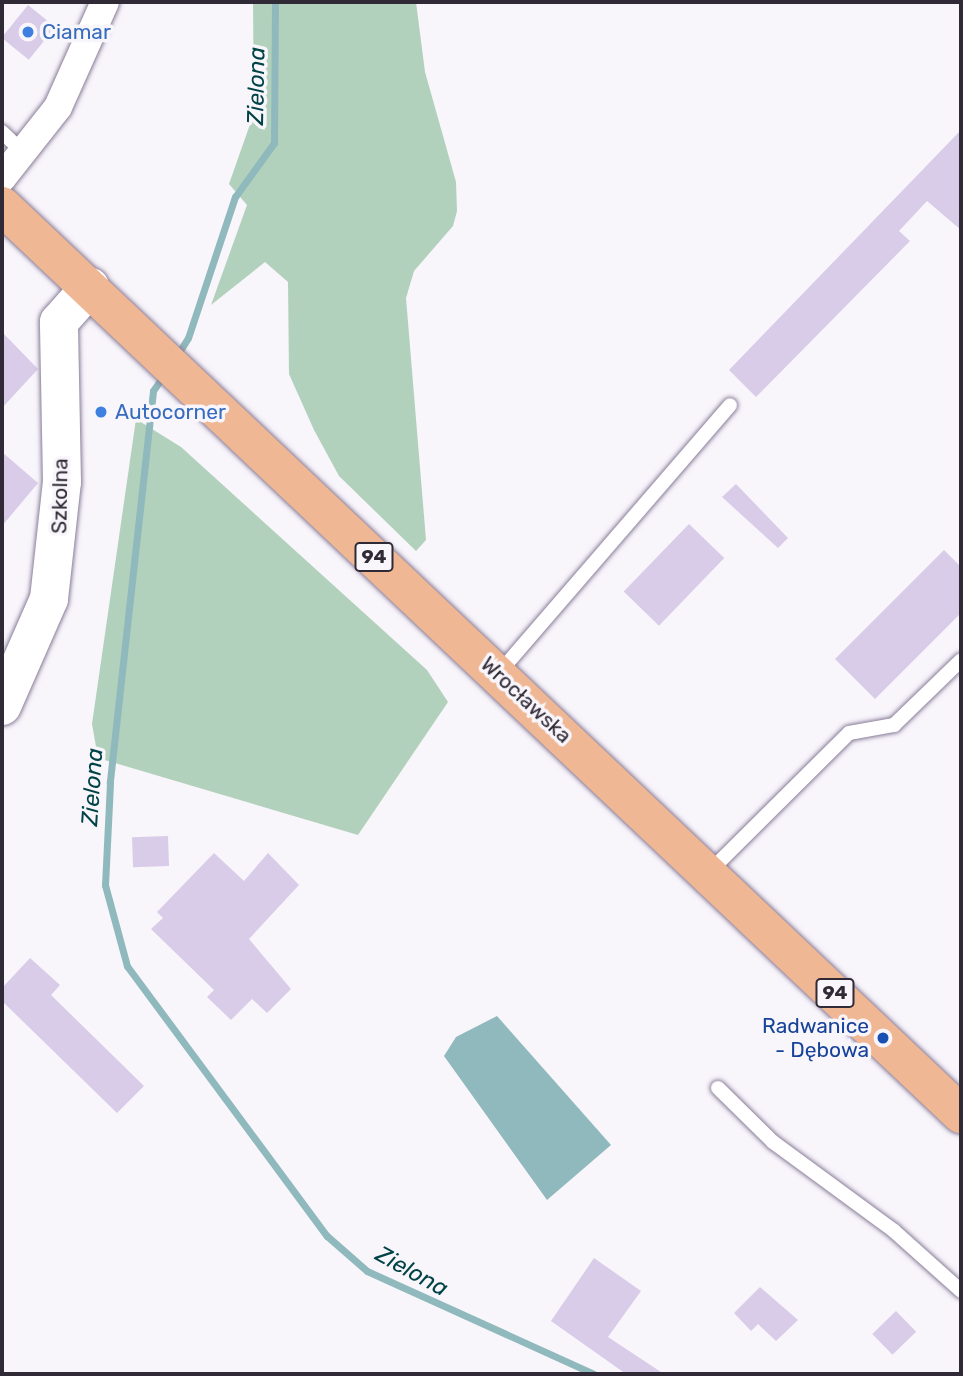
<!DOCTYPE html>
<html>
<head>
<meta charset="utf-8">
<style>
  body { margin:0 }
  #map { position:relative; width:963px; height:1376px; overflow:hidden; background:#f8f5fb; font-family:Rubik,sans-serif }
  div>[style] { position:absolute }
  .green>* { inset:0; background:#b2d1bc }
  .water>* { inset:0; background:#8fb9bc }
  .stream>* { height:7px; margin:-3.5px; padding:0 3.5px; transform-origin:3.5px; border-radius:3.5px; background:#8fb9bc }
  .building>* { inset:0; background:#d9cce9; transform-origin:0 0 }
  .roads { filter:drop-shadow(0 0 2px #897d98) drop-shadow(0 0 2px #897d98) }
  .lane>* { height:14px; margin:-7px; padding:0 7px; transform-origin:7px; border-radius:7px; background:#fff }
  .street>* { height:28px; margin:-14px; padding:0 14px; transform-origin:14px; border-radius:14px; background:#fff }
  .secondary>* { height:38px; margin:-19px; padding:0 19px; transform-origin:19px; border-radius:19px; background:#fff }
  .primary>* { height:38px; margin:-19px; padding:0 19px; transform-origin:19px; border-radius:19px; background:#efb794 }
  .dots>* { width:19px; height:19px; translate:-50% -50%; box-sizing:border-box; border:4px solid #f8f5fb; border-radius:50% }
  span { translate:-50% -50%; white-space:nowrap; text-align:center; line-height:1.15; -webkit-text-stroke:7px #f8f5fb; paint-order:stroke }
  .shield-label span { padding:2px 5px; background:#f8f5fb; border:2px solid; border-radius:5px; -webkit-text-stroke-width:0 }
  .shield-label { font-size:19px; color:#2f2a35; font-weight:700 }
  .shop-label { font-size:21px; color:#366cbe }
  .left { translate:0 -50%; text-align:left }
  .street-label { font-size:21px; color:#2f2a35 }
  .transit-label { font-size:21px; color:#164399 }
  .right { translate:-100% -50%; text-align:right }
  .water-label { font-size:23px; color:#004347; font-style:italic }
  .frame { position:absolute; inset:0; border:4px solid #2f2a35; pointer-events:none }
</style>
</head>
<body>
<div id="map">
  <div class="green">
    <div style="clip-path:polygon(253px 2px,416px 2px,425px 72px,456px 182px,457px 211px,453px 226px,414px 271px,406px 298px,426px 540px,416px 551px,339px 476px,314px 430px,289px 374px,288px 282px,265px 262px,211px 305px,247px 205px,229px 184px,254px 113px)"></div>
    <div style="clip-path:polygon(136px 419px,181px 447px,427px 670px,448px 702px,358px 835px,98px 758px,92px 724px)"></div>
  </div>
  <div class="water">
    <div style="clip-path:polygon(497px 1016px,611px 1145px,547px 1200px,444px 1056px,456px 1037px)"></div>
  </div>
  <div class="stream">
    <div style="left:176px;top:357px;width:22px;rotate:-58deg"></div>
    <div style="left:188px;top:338px;width:149px;rotate:-71.6deg"></div>
    <div style="left:235px;top:197px;width:67px;rotate:-54.2deg"></div>
    <div style="left:274px;top:143px;width:141px;rotate:-89.6deg"></div>
    <div style="left:164px;top:375px;width:19px;rotate:125deg"></div>
    <div style="left:153px;top:391px;width:394px;rotate:96.3deg"></div>
    <div style="left:110px;top:783px;width:102px;rotate:92.8deg"></div>
    <div style="left:105px;top:885px;width:84px;rotate:74.8deg"></div>
    <div style="left:127px;top:966px;width:336px;rotate:53.5deg"></div>
    <div style="left:327px;top:1236px;width:53px;rotate:41.2deg"></div>
    <div style="left:367px;top:1271px;width:249px;rotate:24.4deg"></div>
  </div>
  <div class="building">
    <div style="left:28px;top:5px;width:35px;height:42px;rotate:39deg"></div>
    <div style="clip-path:polygon(961px 130px,961px 230px,927px 201px,899px 231px,910px 241px,756px 397px,729px 370px)"></div>
    <div style="clip-path:polygon(2px 332px,38px 369px,2px 408px)"></div>
    <div style="clip-path:polygon(2px 452px,38px 483px,2px 526px)"></div>
    <div style="clip-path:polygon(736px 484px,788px 538px,778px 548px,722px 497px)"></div>
    <div style="left:689px;top:524px;width:49px;height:94px;rotate:44deg"></div>
    <div style="clip-path:polygon(944px 550px,961px 567px,961px 613px,875px 699px,835px 659px)"></div>
    <div style="left:168px;top:836px;width:30px;height:36px;rotate:88deg"></div>
    <div style="clip-path:polygon(214px 853px,244px 881px,268px 853px,299px 885px,249px 939px,291px 989px,267px 1013px,252px 999px,231px 1020px,207px 997px,214px 990px,151px 929px,163px 918px,157px 912px)"></div>
    <div style="clip-path:polygon(30px 958px,60px 985px,51px 995px,144px 1086px,117px 1113px,2px 1001px,2px 988px)"></div>
    <div style="clip-path:polygon(594px 1258px,641px 1291px,608px 1337px,664px 1374px,626px 1374px,551px 1321px)"></div>
    <div style="clip-path:polygon(760px 1287px,798px 1320px,776px 1341px,758px 1324px,751px 1331px,734px 1313px)"></div>
    <div style="left:896px;top:1311px;width:29px;height:33px;rotate:46deg"></div>
  </div>
  <div class="roads">
    <div class="lane">
      <div style="left:2px;top:132px;width:30px;rotate:44deg"></div>
      <div style="left:498px;top:674px;width:355px;rotate:-49.2deg"></div>
      <div style="left:709px;top:872px;width:197px;rotate:-44.8deg"></div>
      <div style="left:849px;top:733px;width:46px;rotate:-10.1deg"></div>
      <div style="left:894px;top:725px;width:93px;rotate:-44.1deg"></div>
      <div style="left:718px;top:1088px;width:77px;rotate:44.5deg"></div>
      <div style="left:773px;top:1142px;width:150px;rotate:36.3deg"></div>
      <div style="left:894px;top:1231px;width:90px;rotate:41.8deg"></div>
    </div>
    <div class="street">
      <div style="left:2px;top:178px;width:90px;rotate:-51.7deg"></div>
      <div style="left:58px;top:107px;width:115px;rotate:-65.9deg"></div>
    </div>
    <div class="secondary">
      <div style="left:2px;top:706px;width:117px;rotate:-66.3deg"></div>
      <div style="left:49px;top:599px;width:118px;rotate:-83.7deg"></div>
      <div style="left:62px;top:482px;width:160px;rotate:-91.1deg"></div>
      <div style="left:59px;top:322px;width:47px;rotate:-48.5deg"></div>
    </div>
    <div class="primary">
      <div style="left:2px;top:206px;width:1321px;rotate:43.44deg"></div>
    </div>
  </div>
  <div class="dots">
    <div style="left:28px;top:32px;background:#3f7fe0"></div>
    <div style="left:101px;top:412px;background:#3f7fe0"></div>
    <div style="left:883px;top:1038px;background:#1a4fb4"></div>
  </div>
  <div class="shield-label">
    <span style="left:374px;top:557px">94</span>
    <span style="left:835px;top:993px">94</span>
  </div>
  <div class="shop-label">
    <span class="left" style="left:42px;top:32px">Ciamar</span>
    <span class="left" style="left:115px;top:412px">Autocorner</span>
  </div>
  <div class="street-label">
    <span style="left:60px;top:496px;rotate:-89deg">Szkolna</span>
    <span style="left:526px;top:700px;rotate:43deg">Wrocławska</span>
  </div>
  <div class="transit-label">
    <span class="right" style="left:869px;top:1038px">Radwanice<br>- Dębowa</span>
  </div>
  <div class="water-label">
    <span style="left:256px;top:86px;rotate:-89deg">Zielona</span>
    <span style="left:92px;top:787px;rotate:-86deg">Zielona</span>
    <span style="left:412px;top:1271px;rotate:29deg">Zielona</span>
  </div>
  <div class="frame"></div>
</div>
</body>
</html>
